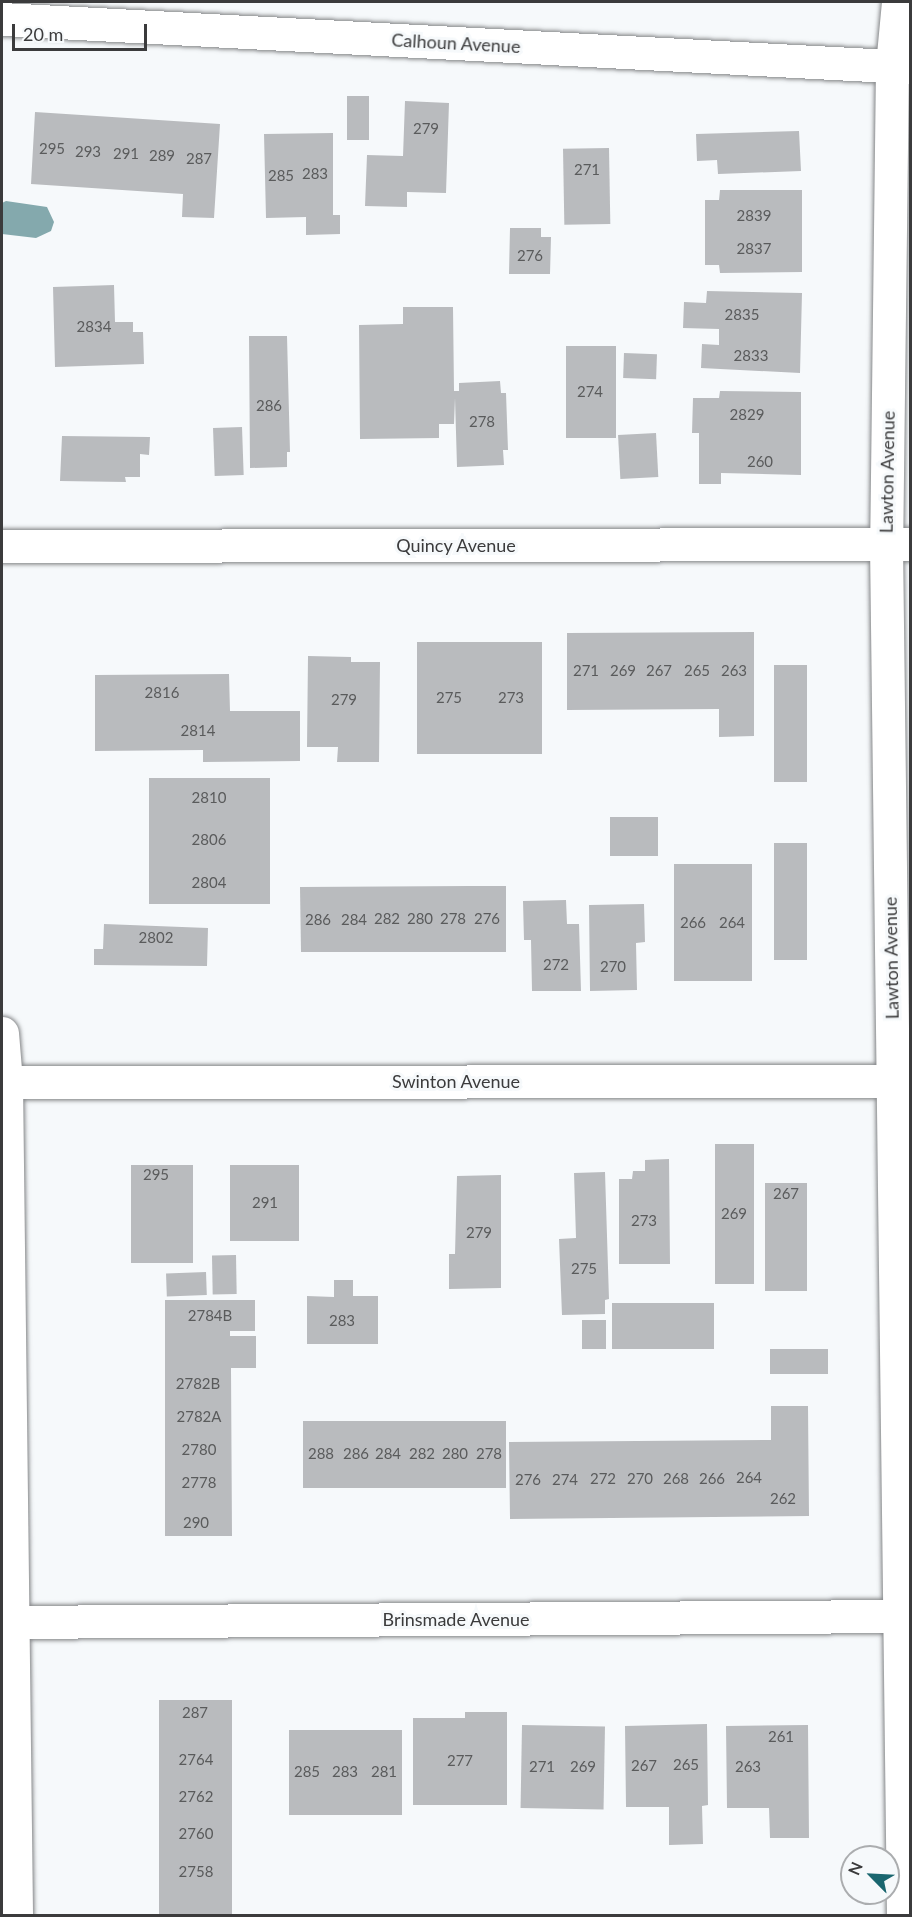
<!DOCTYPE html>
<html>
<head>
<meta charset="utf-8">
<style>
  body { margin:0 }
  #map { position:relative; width:912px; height:1917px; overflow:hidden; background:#f6f9fb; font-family:Lato,sans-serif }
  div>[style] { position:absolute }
  .water>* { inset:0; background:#84a9ad }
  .building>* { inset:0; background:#b9bbbe; transform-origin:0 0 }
  .roads { filter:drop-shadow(0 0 2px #858789) drop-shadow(0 0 2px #858789) }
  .minor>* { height:33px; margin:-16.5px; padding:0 16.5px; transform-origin:16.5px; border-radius:16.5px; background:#fff }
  span { translate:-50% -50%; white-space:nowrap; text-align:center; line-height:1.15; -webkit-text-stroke:6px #f6f9fb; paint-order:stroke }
  .number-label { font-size:15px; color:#5a5b5c }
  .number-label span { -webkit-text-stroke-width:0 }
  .street-label { font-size:18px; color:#3b3b3c }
  .frame { position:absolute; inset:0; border:3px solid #3b3b3c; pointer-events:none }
  .north { position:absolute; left:840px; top:1845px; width:60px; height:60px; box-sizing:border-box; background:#f6f9fb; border:2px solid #abadaf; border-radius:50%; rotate:294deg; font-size:16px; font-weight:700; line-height:24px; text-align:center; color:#3b3b3c }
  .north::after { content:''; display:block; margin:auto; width:21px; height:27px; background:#1a666f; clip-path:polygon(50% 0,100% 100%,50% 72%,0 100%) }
  .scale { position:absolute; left:12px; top:24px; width:135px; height:27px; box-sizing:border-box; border:3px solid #3b3b3c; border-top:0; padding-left:8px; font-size:18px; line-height:21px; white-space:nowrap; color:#3b3b3c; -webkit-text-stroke:4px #f6f9fb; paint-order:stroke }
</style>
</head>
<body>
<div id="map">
  <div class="water">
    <div style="clip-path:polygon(6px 201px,47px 207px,54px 222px,51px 231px,36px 238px,2px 234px,2px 203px)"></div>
  </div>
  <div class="building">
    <div style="left:347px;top:96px;width:22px;height:44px"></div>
    <div style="clip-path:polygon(405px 101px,449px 103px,446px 193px,407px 192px,407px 207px,365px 206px,367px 155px,403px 156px)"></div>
    <div style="clip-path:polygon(35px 112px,220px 124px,214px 218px,182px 217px,183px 194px,31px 184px)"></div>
    <div style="clip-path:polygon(799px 131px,801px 171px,718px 174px,717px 160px,697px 161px,696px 134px)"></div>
    <div style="clip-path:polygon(333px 133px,333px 215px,340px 215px,340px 234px,306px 235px,306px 217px,266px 218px,264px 134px)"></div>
    <div style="left:609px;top:148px;width:76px;height:46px;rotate:89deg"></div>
    <div style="clip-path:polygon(720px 190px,802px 190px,802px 272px,720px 273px,719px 265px,705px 265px,705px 200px,719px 200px)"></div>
    <div style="clip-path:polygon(510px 228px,541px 228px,541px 237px,551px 237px,550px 274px,509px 274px)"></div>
    <div style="clip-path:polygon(114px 285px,115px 322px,133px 322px,133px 332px,143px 332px,144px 364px,55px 367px,53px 287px)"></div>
    <div style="clip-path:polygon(707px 291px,802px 293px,800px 373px,701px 368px,702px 344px,719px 345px,719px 329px,683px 328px,684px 302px,706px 303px)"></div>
    <div style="clip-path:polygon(403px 307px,453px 307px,454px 391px,459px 391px,459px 383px,500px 381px,501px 393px,506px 393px,508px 450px,503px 450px,504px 465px,457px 467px,455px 398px,454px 424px,439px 424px,439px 438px,360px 439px,359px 325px,403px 324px)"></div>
    <div style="clip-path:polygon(249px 336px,287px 336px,290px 452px,287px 452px,287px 467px,250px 468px)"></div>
    <div style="left:566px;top:346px;width:50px;height:92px"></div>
    <div style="left:624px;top:353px;width:33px;height:25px;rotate:2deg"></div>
    <div style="clip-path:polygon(720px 391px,801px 392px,801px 475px,721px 473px,721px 484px,699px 484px,699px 433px,692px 433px,693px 398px,719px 398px)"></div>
    <div style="left:242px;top:427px;width:48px;height:29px;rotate:88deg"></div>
    <div style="left:656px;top:433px;width:44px;height:38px;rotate:87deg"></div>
    <div style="clip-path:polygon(62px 436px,150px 437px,149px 455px,140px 454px,140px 477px,125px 477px,126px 482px,60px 481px)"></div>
    <div style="clip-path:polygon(754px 632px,754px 736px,719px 737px,719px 709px,567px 710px,567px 633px)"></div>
    <div style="left:417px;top:642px;width:125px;height:112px"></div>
    <div style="clip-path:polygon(308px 656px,351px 657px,351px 662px,380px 662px,379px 762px,337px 762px,338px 747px,307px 747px)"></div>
    <div style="left:807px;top:665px;width:117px;height:33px;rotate:90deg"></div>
    <div style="clip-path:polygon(229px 674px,230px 711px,300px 711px,300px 761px,203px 762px,203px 750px,95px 751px,95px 675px)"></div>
    <div style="left:270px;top:778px;width:126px;height:121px;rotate:90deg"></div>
    <div style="left:610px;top:817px;width:48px;height:39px"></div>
    <div style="left:774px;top:843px;width:33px;height:117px"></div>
    <div style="left:674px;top:864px;width:78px;height:117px"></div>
    <div style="clip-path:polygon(469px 886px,506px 886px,506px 952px,301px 952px,300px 887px)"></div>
    <div style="clip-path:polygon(566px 900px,567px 924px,579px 924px,581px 991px,532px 991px,531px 940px,524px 940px,523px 901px)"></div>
    <div style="clip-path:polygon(644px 904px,645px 942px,636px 943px,637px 990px,590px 991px,589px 905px)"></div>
    <div style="clip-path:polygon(104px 924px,208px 928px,207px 966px,94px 965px,94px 949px,103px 949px)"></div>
    <div style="left:715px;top:1144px;width:39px;height:140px"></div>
    <div style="clip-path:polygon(669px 1159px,670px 1264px,619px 1264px,619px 1179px,632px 1179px,633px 1171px,645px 1171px,645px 1160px)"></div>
    <div style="left:131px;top:1165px;width:62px;height:98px"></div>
    <div style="left:230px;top:1165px;width:69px;height:76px"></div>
    <div style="clip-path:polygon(605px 1172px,609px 1299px,605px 1300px,605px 1314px,562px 1315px,559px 1239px,576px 1238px,574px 1173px)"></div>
    <div style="clip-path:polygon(501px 1175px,501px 1288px,449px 1289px,449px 1254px,455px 1254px,457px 1176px)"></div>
    <div style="left:765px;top:1183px;width:42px;height:108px"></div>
    <div style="left:236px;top:1255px;width:39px;height:24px;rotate:89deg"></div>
    <div style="left:206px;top:1272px;width:23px;height:40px;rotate:88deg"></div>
    <div style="clip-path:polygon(334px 1280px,353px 1280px,353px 1296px,378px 1296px,378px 1344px,307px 1344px,307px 1296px,334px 1297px)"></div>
    <div style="clip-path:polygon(165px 1300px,255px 1300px,255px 1331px,230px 1331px,230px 1336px,256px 1336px,256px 1368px,231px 1368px,232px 1536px,165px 1536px)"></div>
    <div style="left:612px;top:1303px;width:102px;height:46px"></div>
    <div style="left:582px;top:1320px;width:24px;height:29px"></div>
    <div style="left:770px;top:1349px;width:58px;height:25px"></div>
    <div style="clip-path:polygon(771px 1406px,808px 1406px,809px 1516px,510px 1519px,509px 1442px,771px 1440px)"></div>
    <div style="left:303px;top:1421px;width:203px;height:67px"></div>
    <div style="left:159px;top:1700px;width:73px;height:216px"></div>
    <div style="clip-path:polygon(465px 1712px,507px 1712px,507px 1805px,413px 1805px,413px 1718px,465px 1718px)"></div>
    <div style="clip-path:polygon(707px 1724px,708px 1805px,702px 1806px,703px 1844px,669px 1845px,669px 1807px,626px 1807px,625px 1726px)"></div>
    <div style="left:522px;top:1725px;width:83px;height:83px;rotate:1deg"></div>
    <div style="clip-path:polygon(808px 1725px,809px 1838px,770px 1838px,769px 1808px,727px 1808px,726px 1726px)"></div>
    <div style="left:289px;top:1730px;width:113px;height:85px"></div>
  </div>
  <div class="roads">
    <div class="minor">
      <div style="left:898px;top:2px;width:64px;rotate:95.4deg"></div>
      <div style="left:892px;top:66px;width:478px;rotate:90.7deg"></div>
      <div style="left:886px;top:544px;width:1372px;rotate:89.29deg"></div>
      <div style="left:2px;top:19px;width:909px;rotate:3.03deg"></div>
      <div style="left:2px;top:546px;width:908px;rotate:-0.13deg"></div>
      <div style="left:2px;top:1033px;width:49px;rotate:85.3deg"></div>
      <div style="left:6px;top:1082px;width:834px;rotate:89.31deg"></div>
      <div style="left:2px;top:1082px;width:908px;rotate:-0.06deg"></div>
      <div style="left:2px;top:1622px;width:908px;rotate:-0.38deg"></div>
    </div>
  </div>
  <div class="number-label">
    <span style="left:426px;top:129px">279</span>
    <span style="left:52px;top:149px">295</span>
    <span style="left:88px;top:152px">293</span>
    <span style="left:126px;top:154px">291</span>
    <span style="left:162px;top:156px">289</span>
    <span style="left:199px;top:159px">287</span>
    <span style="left:587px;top:170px">271</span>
    <span style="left:315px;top:174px">283</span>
    <span style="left:281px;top:176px">285</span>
    <span style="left:754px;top:216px">2839</span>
    <span style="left:754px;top:249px">2837</span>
    <span style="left:530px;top:256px">276</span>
    <span style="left:742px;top:315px">2835</span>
    <span style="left:94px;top:327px">2834</span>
    <span style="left:751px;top:356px">2833</span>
    <span style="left:590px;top:392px">274</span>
    <span style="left:269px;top:406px">286</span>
    <span style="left:747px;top:415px">2829</span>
    <span style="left:482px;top:422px">278</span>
    <span style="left:760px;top:462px">260</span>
    <span style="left:586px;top:671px">271</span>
    <span style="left:623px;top:671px">269</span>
    <span style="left:659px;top:671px">267</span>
    <span style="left:697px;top:671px">265</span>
    <span style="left:734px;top:671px">263</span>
    <span style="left:162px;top:693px">2816</span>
    <span style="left:449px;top:698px">275</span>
    <span style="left:511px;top:698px">273</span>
    <span style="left:344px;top:700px">279</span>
    <span style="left:198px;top:731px">2814</span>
    <span style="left:209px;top:798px">2810</span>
    <span style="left:209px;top:840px">2806</span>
    <span style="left:209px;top:883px">2804</span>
    <span style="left:387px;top:919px">282</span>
    <span style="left:420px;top:919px">280</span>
    <span style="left:453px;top:919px">278</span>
    <span style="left:487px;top:919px">276</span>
    <span style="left:318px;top:920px">286</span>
    <span style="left:354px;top:920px">284</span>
    <span style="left:693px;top:923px">266</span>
    <span style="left:732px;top:923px">264</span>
    <span style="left:156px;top:938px">2802</span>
    <span style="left:556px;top:965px">272</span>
    <span style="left:613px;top:967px">270</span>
    <span style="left:156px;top:1175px">295</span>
    <span style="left:786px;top:1194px">267</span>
    <span style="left:265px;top:1203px">291</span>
    <span style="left:734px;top:1214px">269</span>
    <span style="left:644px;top:1221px">273</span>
    <span style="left:479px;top:1233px">279</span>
    <span style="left:584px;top:1269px">275</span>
    <span style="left:210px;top:1316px">2784B</span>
    <span style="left:342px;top:1321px">283</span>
    <span style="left:198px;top:1384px">2782B</span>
    <span style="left:199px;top:1417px">2782A</span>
    <span style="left:199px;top:1450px">2780</span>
    <span style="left:321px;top:1454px">288</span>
    <span style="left:356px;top:1454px">286</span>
    <span style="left:388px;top:1454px">284</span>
    <span style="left:422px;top:1454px">282</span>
    <span style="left:455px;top:1454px">280</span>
    <span style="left:489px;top:1454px">278</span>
    <span style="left:749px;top:1478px">264</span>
    <span style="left:603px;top:1479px">272</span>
    <span style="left:640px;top:1479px">270</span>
    <span style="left:676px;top:1479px">268</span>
    <span style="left:712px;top:1479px">266</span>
    <span style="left:528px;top:1480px">276</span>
    <span style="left:565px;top:1480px">274</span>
    <span style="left:199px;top:1483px">2778</span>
    <span style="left:783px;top:1499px">262</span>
    <span style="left:196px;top:1523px">290</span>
    <span style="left:195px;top:1713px">287</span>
    <span style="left:781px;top:1737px">261</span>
    <span style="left:196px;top:1760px">2764</span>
    <span style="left:460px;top:1761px">277</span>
    <span style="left:686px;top:1765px">265</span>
    <span style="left:644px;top:1766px">267</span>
    <span style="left:542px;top:1767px">271</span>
    <span style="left:583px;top:1767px">269</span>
    <span style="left:748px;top:1767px">263</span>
    <span style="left:307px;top:1772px">285</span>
    <span style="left:345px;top:1772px">283</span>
    <span style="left:384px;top:1772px">281</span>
    <span style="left:196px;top:1797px">2762</span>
    <span style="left:196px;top:1834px">2760</span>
    <span style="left:196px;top:1872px">2758</span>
  </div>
  <div class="street-label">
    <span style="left:456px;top:43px;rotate:3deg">Calhoun Avenue</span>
    <span style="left:887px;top:472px;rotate:-89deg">Lawton Avenue</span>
    <span style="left:456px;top:545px">Quincy Avenue</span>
    <span style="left:891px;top:958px;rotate:-91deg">Lawton Avenue</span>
    <span style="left:456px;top:1081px">Swinton Avenue</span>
    <span style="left:456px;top:1619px">Brinsmade Avenue</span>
  </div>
  <div class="frame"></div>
  <div class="north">N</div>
  <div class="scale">20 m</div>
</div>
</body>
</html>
